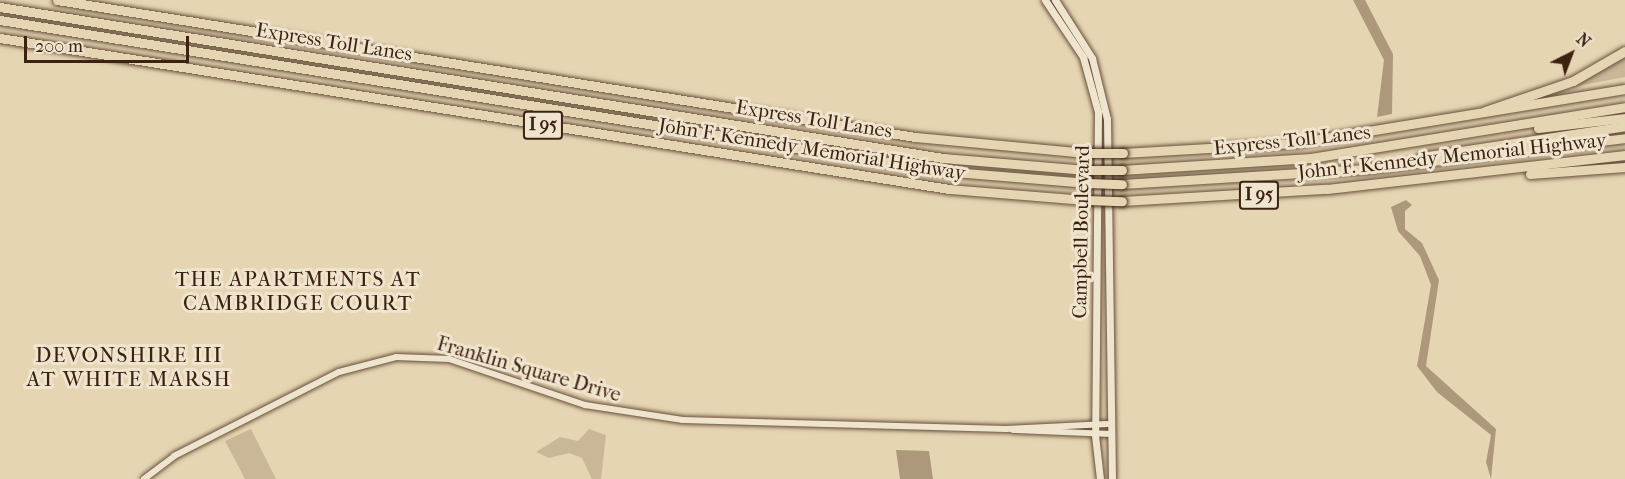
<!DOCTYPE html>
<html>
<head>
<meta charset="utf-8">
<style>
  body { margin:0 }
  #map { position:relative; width:1625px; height:479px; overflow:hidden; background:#e6d5b3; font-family:"IM FELL French Canon",serif }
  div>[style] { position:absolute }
  .green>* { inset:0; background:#c9b798 }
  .water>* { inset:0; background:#ad987c }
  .roads { filter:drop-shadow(0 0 2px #674f3a) drop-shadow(0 0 2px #674f3a) }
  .tertiary>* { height:6px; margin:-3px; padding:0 3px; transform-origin:3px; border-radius:3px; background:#efe4ce }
  .secondary>* { height:7px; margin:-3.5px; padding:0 3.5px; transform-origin:3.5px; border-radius:3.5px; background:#efe4ce }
  .motorway>* { height:9px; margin:-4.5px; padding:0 4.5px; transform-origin:4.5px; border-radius:4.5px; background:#e6d5b3 }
  .bridges { filter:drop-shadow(0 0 2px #3d2212) drop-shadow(0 0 2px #3d2212) }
  .motorway-bridge>* { height:9px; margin:-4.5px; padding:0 4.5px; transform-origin:4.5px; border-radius:4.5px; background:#e6d5b3 }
  span { translate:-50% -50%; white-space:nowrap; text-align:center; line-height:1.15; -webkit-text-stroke:6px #efe4ce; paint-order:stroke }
  .shield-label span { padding:2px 4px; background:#efe4ce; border:2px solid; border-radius:4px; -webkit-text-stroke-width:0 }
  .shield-label { font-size:18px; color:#3d2212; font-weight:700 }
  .street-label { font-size:20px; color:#3d2212 }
  .neighbourhood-label { font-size:21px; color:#3d2212; letter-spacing:1.5px }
  .north { position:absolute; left:1541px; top:24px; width:60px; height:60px; -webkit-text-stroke:4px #efe4ce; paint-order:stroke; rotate:42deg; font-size:16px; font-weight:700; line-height:24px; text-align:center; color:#3d2212 }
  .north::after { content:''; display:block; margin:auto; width:21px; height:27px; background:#3d2212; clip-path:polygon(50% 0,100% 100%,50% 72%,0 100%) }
  .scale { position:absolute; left:24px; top:36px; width:165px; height:27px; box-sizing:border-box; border:3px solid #3d2212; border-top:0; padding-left:8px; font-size:18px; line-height:21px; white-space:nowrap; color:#3d2212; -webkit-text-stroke:4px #efe4ce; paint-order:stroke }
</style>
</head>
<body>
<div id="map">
  <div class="green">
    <div style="clip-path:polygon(1625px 55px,1625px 77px,1567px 88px,1602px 71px)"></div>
    <div style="clip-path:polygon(251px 429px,276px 479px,245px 479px,225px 441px)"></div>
    <div style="clip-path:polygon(589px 429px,606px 435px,601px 479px,592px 479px,582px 458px,569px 453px,549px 458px,536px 452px,560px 437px,578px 441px)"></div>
  </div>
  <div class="water">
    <div style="clip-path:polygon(1353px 0,1365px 0,1393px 54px,1392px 114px,1377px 117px,1384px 60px)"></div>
    <div style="clip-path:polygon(1406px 200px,1412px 205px,1405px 211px,1405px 229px,1422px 243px,1439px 280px,1426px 366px,1496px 429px,1491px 479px,1486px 462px,1491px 435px,1437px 392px,1417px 366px,1431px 285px,1420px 256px,1398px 231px,1391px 207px)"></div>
    <div style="clip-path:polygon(896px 450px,929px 451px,933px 479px,900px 479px)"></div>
  </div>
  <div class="roads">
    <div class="tertiary">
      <div style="left:1013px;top:430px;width:95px;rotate:2.4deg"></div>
      <div style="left:144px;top:479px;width:38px;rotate:-37deg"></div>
      <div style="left:174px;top:456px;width:185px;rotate:-27deg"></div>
      <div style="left:339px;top:372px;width:59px;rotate:-14.7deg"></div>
      <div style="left:396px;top:357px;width:53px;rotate:2.2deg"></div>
      <div style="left:449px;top:359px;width:144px;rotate:18.7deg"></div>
      <div style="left:585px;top:405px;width:99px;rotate:8.7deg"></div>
      <div style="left:683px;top:420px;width:323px;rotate:1.6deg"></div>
      <div style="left:1006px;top:429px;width:101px;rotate:-2.8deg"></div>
    </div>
    <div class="secondary">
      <div style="left:1045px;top:0;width:69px;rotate:56.3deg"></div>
      <div style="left:1083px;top:57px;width:57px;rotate:74.7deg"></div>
      <div style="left:1098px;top:112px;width:323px;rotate:90.5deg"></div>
      <div style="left:1095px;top:435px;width:44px;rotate:83.5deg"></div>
      <div style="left:1055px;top:0;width:69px;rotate:57.5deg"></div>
      <div style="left:1092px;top:58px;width:63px;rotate:76.2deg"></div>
      <div style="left:1107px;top:119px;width:360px;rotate:89.2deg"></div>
    </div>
    <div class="motorway">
      <div style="left:57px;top:0;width:869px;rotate:9.07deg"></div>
      <div style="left:915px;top:137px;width:173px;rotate:5.3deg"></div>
      <div style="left:0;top:7px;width:955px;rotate:9.1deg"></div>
      <div style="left:943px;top:158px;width:144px;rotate:4.8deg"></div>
      <div style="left:0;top:20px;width:953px;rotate:9.12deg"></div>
      <div style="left:941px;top:171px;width:146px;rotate:4.7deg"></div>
      <div style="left:0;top:38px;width:961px;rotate:9.04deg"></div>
      <div style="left:949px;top:189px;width:138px;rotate:4.6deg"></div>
      <div style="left:1485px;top:111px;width:93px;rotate:-18.8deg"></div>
      <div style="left:1573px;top:81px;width:60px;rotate:-30deg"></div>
      <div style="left:1538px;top:128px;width:88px;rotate:-6.6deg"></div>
      <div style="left:1123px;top:153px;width:172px;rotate:-3.3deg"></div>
      <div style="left:1295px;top:143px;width:334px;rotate:-9.3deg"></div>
      <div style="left:1421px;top:157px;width:206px;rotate:-8.6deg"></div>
      <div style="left:1122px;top:170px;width:189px;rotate:-3.6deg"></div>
      <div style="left:1311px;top:158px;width:318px;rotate:-9.2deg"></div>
      <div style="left:1530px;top:174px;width:95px;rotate:-4.2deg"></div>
      <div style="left:1122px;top:184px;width:244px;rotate:-3.5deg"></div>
      <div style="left:1366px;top:169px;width:261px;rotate:-6.8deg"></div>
      <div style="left:1122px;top:201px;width:205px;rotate:-3.4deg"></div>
      <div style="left:1327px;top:189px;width:300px;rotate:-6.5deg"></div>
    </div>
  </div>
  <div class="bridges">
    <div class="motorway-bridge">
      <div style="left:1087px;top:153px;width:36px"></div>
      <div style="left:1087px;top:170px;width:35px"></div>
      <div style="left:1087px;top:183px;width:35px;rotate:2deg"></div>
      <div style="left:1087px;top:200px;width:35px;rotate:2deg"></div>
    </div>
  </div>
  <div class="shield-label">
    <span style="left:543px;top:125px">I 95</span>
    <span style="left:1259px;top:195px">I 95</span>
  </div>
  <div class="street-label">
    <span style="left:334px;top:42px;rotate:9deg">Express Toll Lanes</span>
    <span style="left:814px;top:119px;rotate:9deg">Express Toll Lanes</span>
    <span style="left:1292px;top:140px;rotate:-6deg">Express Toll Lanes</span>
    <span style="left:812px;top:149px;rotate:9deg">John F. Kennedy Memorial Highway</span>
    <span style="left:1452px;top:156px;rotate:-6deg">John F. Kennedy Memorial Highway</span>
    <span style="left:1081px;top:232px;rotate:-89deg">Campbell Boulevard</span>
    <span style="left:529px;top:369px;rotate:16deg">Franklin Square Drive</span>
  </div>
  <div class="neighbourhood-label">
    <span style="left:298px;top:291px">THE APARTMENTS AT<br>CAMBRIDGE COURT</span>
    <span style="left:129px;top:367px">DEVONSHIRE III<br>AT WHITE MARSH</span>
  </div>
  <div class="north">N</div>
  <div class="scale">200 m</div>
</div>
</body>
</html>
